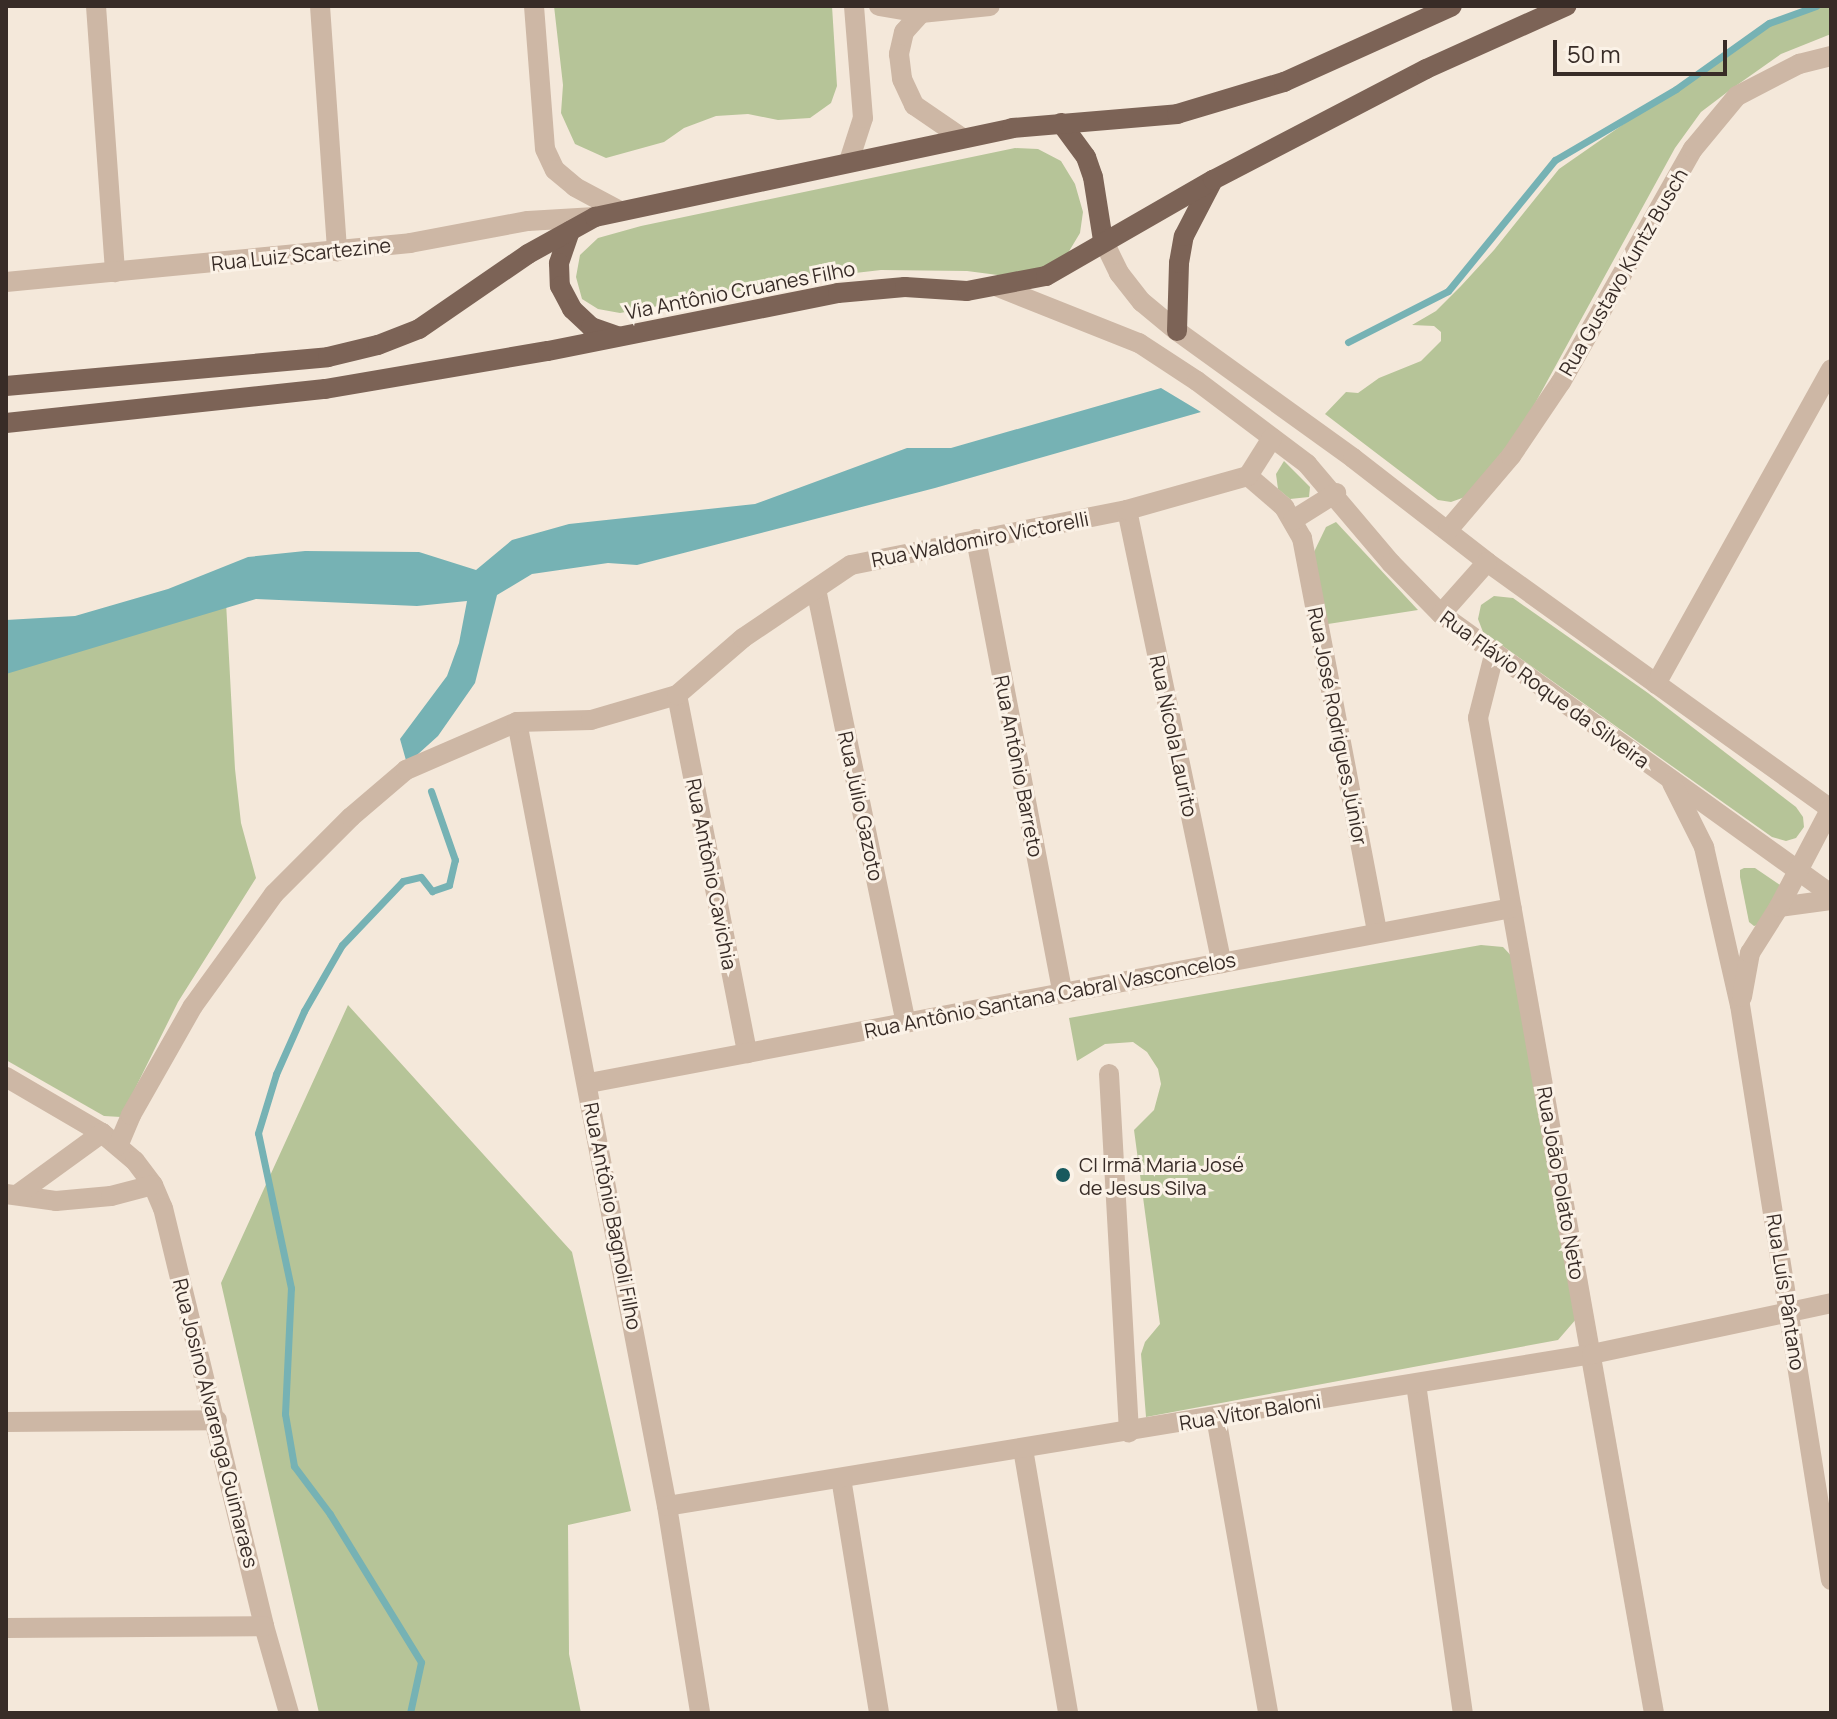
<!DOCTYPE html>
<html>
<head>
<meta charset="utf-8">
<style>
  body { margin:0 }
  #map { position:relative; width:1837px; height:1719px; overflow:hidden; background:#f4e8da; font-family:Manrope,sans-serif }
  div>[style] { position:absolute }
  .green>* { inset:0; background:#b6c498 }
  .water>* { inset:0; background:#76b2b4 }
  .stream>* { height:7px; margin:-3.5px; padding:0 3.5px; transform-origin:3.5px; border-radius:3.5px; background:#76b2b4 }
  .minor>* { height:20px; margin:-10px; padding:0 10px; transform-origin:10px; border-radius:10px; background:#cdb7a5 }
  .major>* { height:20px; margin:-10px; padding:0 10px; transform-origin:10px; border-radius:10px; background:#7c6356 }
  .dots>* { width:22px; height:22px; translate:-50% -50%; box-sizing:border-box; border:4px solid #fbf2e7; border-radius:50% }
  span { translate:-50% -50%; white-space:nowrap; text-align:center; line-height:1.15; -webkit-text-stroke:6px #fbf2e7; paint-order:stroke }
  .street-label { font-size:20px; color:#382c27 }
  .poi-label { font-size:20px; color:#382c27 }
  .left { translate:0 -50%; text-align:left }
  .frame { position:absolute; inset:0; border:8px solid #382c27; pointer-events:none }
  .scale { position:absolute; left:1553px; top:40px; width:174px; height:36px; box-sizing:border-box; border:4px solid #382c27; border-top:0; padding-left:10px; font-size:24px; line-height:28px; white-space:nowrap; color:#382c27; -webkit-text-stroke:6px #fbf2e7; paint-order:stroke }
</style>
</head>
<body>
<div id="map">
  <div class="green">
    <div style="clip-path:polygon(554px 6px,832px 6px,837px 86px,831px 103px,810px 118px,778px 120px,748px 114px,716px 116px,684px 128px,664px 142px,606px 158px,575px 144px,561px 113px,563px 85px)"></div>
    <div style="clip-path:polygon(1816px 6px,1831px 6px,1831px 34px,1781px 54px,1730px 90px,1701px 112px,1675px 148px,1521px 429px,1465px 497px,1451px 502px,1438px 500px,1325px 414px,1346px 392px,1358px 393px,1379px 378px,1421px 361px,1441px 341px,1441px 332px,1434px 326px,1412px 325px,1436px 311px,1461px 286px,1494px 250px,1559px 169px,1769px 23px)"></div>
    <div style="clip-path:polygon(1015px 148px,1038px 149px,1061px 161px,1075px 184px,1083px 212px,1080px 233px,1065px 258px,1041px 274px,1013px 277px,967px 271px,881px 270px,812px 278px,620px 313px,598px 309px,582px 299px,576px 277px,580px 255px,598px 238px,641px 226px)"></div>
    <div style="clip-path:polygon(1284px 461px,1310px 487px,1309px 497px,1290px 499px,1278px 489px,1276px 474px)"></div>
    <div style="clip-path:polygon(1336px 522px,1418px 610px,1328px 624px,1313px 554px,1326px 527px)"></div>
    <div style="clip-path:polygon(1494px 596px,1513px 598px,1648px 693px,1796px 807px,1803px 817px,1804px 827px,1796px 838px,1786px 841px,1772px 837px,1483px 632px,1478px 619px,1481px 605px)"></div>
    <div style="clip-path:polygon(226px 602px,235px 769px,241px 823px,256px 878px,178px 1002px,121px 1117px,104px 1116px,6px 1060px,6px 670px)"></div>
    <div style="clip-path:polygon(1744px 868px,1755px 868px,1786px 889px,1765px 923px,1754px 926px,1749px 922px,1740px 877px,1740px 870px)"></div>
    <div style="clip-path:polygon(1481px 945px,1503px 947px,1518px 963px,1577px 1318px,1558px 1340px,1146px 1417px,1141px 1354px,1145px 1342px,1160px 1324px,1134px 1130px,1154px 1110px,1161px 1084px,1158px 1069px,1147px 1052px,1133px 1042px,1105px 1044px,1077px 1061px,1069px 1018px)"></div>
    <div style="clip-path:polygon(348px 1005px,572px 1252px,631px 1511px,568px 1525px,569px 1654px,581px 1713px,319px 1713px,221px 1283px)"></div>
  </div>
  <div class="water">
    <div style="clip-path:polygon(1161px 388px,1201px 412px,935px 488px,637px 565px,608px 563px,532px 574px,497px 595px,475px 683px,438px 736px,407px 764px,400px 739px,447px 676px,459px 643px,467px 601px,417px 606px,256px 599px,6px 674px,6px 620px,75px 616px,168px 589px,248px 557px,305px 551px,419px 552px,476px 570px,512px 540px,569px 524px,755px 504px,907px 448px,951px 448px)"></div>
  </div>
  <div class="stream">
    <div style="left:1348px;top:342px;width:112px;rotate:-27deg"></div>
    <div style="left:1448px;top:291px;width:169px;rotate:-50.8deg"></div>
    <div style="left:1555px;top:160px;width:140px;rotate:-30.4deg"></div>
    <div style="left:1676px;top:89px;width:114px;rotate:-35.4deg"></div>
    <div style="left:1769px;top:23px;width:50px;rotate:-19.9deg"></div>
    <div style="left:410px;top:1713px;width:52px;rotate:-77.8deg"></div>
    <div style="left:421px;top:1662px;width:174px;rotate:-121.6deg"></div>
    <div style="left:330px;top:1514px;width:60px;rotate:-126.9deg"></div>
    <div style="left:294px;top:1466px;width:53px;rotate:-99.8deg"></div>
    <div style="left:285px;top:1414px;width:126px;rotate:-87.3deg"></div>
    <div style="left:291px;top:1288px;width:158px;rotate:-102deg"></div>
    <div style="left:258px;top:1133px;width:62px;rotate:-73deg"></div>
    <div style="left:276px;top:1074px;width:69px;rotate:-66deg"></div>
    <div style="left:304px;top:1011px;width:76px;rotate:-60.1deg"></div>
    <div style="left:342px;top:945px;width:88px;rotate:-46.4deg"></div>
    <div style="left:403px;top:881px;width:18px;rotate:-13deg"></div>
    <div style="left:421px;top:877px;width:18px;rotate:52deg"></div>
    <div style="left:432px;top:891px;width:18px;rotate:-19deg"></div>
    <div style="left:449px;top:885px;width:26px;rotate:-77deg"></div>
    <div style="left:455px;top:860px;width:73px;rotate:-109.2deg"></div>
  </div>
  <div class="minor">
    <div style="left:96px;top:6px;width:267px;rotate:85.9deg"></div>
    <div style="left:320px;top:6px;width:246px;rotate:86deg"></div>
    <div style="left:534px;top:6px;width:143px;rotate:85.6deg"></div>
    <div style="left:545px;top:149px;width:23px;rotate:65deg"></div>
    <div style="left:555px;top:170px;width:26px;rotate:40deg"></div>
    <div style="left:575px;top:187px;width:49px;rotate:28.1deg"></div>
    <div style="left:879px;top:6px;width:43px;rotate:9.5deg"></div>
    <div style="left:921px;top:13px;width:69px;rotate:-5.8deg"></div>
    <div style="left:921px;top:13px;width:25px;rotate:132deg"></div>
    <div style="left:904px;top:32px;width:23px;rotate:103deg"></div>
    <div style="left:899px;top:54px;width:25px;rotate:83deg"></div>
    <div style="left:902px;top:79px;width:29px;rotate:65deg"></div>
    <div style="left:914px;top:105px;width:58px;rotate:34.5deg"></div>
    <div style="left:849px;top:161px;width:45px;rotate:-72deg"></div>
    <div style="left:863px;top:118px;width:112px;rotate:-94.6deg"></div>
    <div style="left:1103px;top:240px;width:37px;rotate:64deg"></div>
    <div style="left:1119px;top:273px;width:37px;rotate:52deg"></div>
    <div style="left:1142px;top:302px;width:45px;rotate:39.6deg"></div>
    <div style="left:1177px;top:331px;width:217px;rotate:35.8deg"></div>
    <div style="left:1353px;top:458px;width:170px;rotate:37.8deg"></div>
    <div style="left:1487px;top:562px;width:423px;rotate:35.7deg"></div>
    <div style="left:6px;top:282px;width:406px;rotate:-5.5deg"></div>
    <div style="left:410px;top:243px;width:120px;rotate:-10.6deg"></div>
    <div style="left:528px;top:221px;width:67px;rotate:-3.4deg"></div>
    <div style="left:998px;top:287px;width:152px;rotate:21.7deg"></div>
    <div style="left:1139px;top:343px;width:69px;rotate:33.2deg"></div>
    <div style="left:1197px;top:381px;width:138px;rotate:37deg"></div>
    <div style="left:1307px;top:464px;width:130px;rotate:49.7deg"></div>
    <div style="left:1391px;top:563px;width:71px;rotate:45.6deg"></div>
    <div style="left:1441px;top:614px;width:480px;rotate:35.7deg"></div>
    <div style="left:1248px;top:476px;width:48px;rotate:40.7deg"></div>
    <div style="left:1284px;top:507px;width:36px;rotate:60deg"></div>
    <div style="left:1302px;top:538px;width:402px;rotate:79.2deg"></div>
    <div style="left:1127px;top:510px;width:463px;rotate:78.2deg"></div>
    <div style="left:1293px;top:520px;width:51px;rotate:-32.1deg"></div>
    <div style="left:1448px;top:530px;width:97px;rotate:-49.6deg"></div>
    <div style="left:1511px;top:456px;width:89px;rotate:-56deg"></div>
    <div style="left:1561px;top:382px;width:268px;rotate:-60.5deg"></div>
    <div style="left:1693px;top:149px;width:69px;rotate:-50.3deg"></div>
    <div style="left:1737px;top:96px;width:70px;rotate:-27.3deg"></div>
    <div style="left:1799px;top:64px;width:33px;rotate:-14deg"></div>
    <div style="left:976px;top:539px;width:462px;rotate:79.2deg"></div>
    <div style="left:816px;top:589px;width:443px;rotate:78.3deg"></div>
    <div style="left:1441px;top:614px;width:69px;rotate:-48.5deg"></div>
    <div style="left:1494px;top:655px;width:65px;rotate:104.3deg"></div>
    <div style="left:1478px;top:718px;width:1010px;rotate:79.97deg"></div>
    <div style="left:1656px;top:684px;width:360px;rotate:-60.9deg"></div>
    <div style="left:677px;top:695px;width:365px;rotate:78.9deg"></div>
    <div style="left:517px;top:722px;width:798px;rotate:79.17deg"></div>
    <div style="left:667px;top:1506px;width:210px;rotate:80.9deg"></div>
    <div style="left:1672px;top:783px;width:72px;rotate:63.4deg"></div>
    <div style="left:1704px;top:847px;width:162px;rotate:77.2deg"></div>
    <div style="left:1740px;top:1005px;width:582px;rotate:81.01deg"></div>
    <div style="left:1779px;top:907px;width:52px;rotate:-7.7deg"></div>
    <div style="left:1742px;top:997px;width:45px;rotate:-79.7deg"></div>
    <div style="left:1750px;top:953px;width:54px;rotate:-57.8deg"></div>
    <div style="left:1779px;top:907px;width:112px;rotate:-62.3deg"></div>
    <div style="left:1109px;top:1074px;width:359px;rotate:86.8deg"></div>
    <div style="left:6px;top:1077px;width:111px;rotate:30.3deg"></div>
    <div style="left:102px;top:1133px;width:43px;rotate:40.3deg"></div>
    <div style="left:135px;top:1161px;width:30px;rotate:53deg"></div>
    <div style="left:153px;top:1185px;width:25px;rotate:67deg"></div>
    <div style="left:163px;top:1208px;width:430px;rotate:76.4deg"></div>
    <div style="left:264px;top:1626px;width:91px;rotate:74deg"></div>
    <div style="left:589px;top:1083px;width:939px;rotate:-10.74deg"></div>
    <div style="left:118px;top:1146px;width:34px;rotate:-67deg"></div>
    <div style="left:131px;top:1115px;width:125px;rotate:-60.4deg"></div>
    <div style="left:193px;top:1006px;width:138px;rotate:-54.1deg"></div>
    <div style="left:274px;top:894px;width:109px;rotate:-45deg"></div>
    <div style="left:351px;top:817px;width:72px;rotate:-40.5deg"></div>
    <div style="left:406px;top:770px;width:121px;rotate:-23.4deg"></div>
    <div style="left:517px;top:722px;width:74px;rotate:-1.5deg"></div>
    <div style="left:591px;top:720px;width:90px;rotate:-16.2deg"></div>
    <div style="left:677px;top:695px;width:87px;rotate:-40.8deg"></div>
    <div style="left:743px;top:638px;width:130px;rotate:-34.1deg"></div>
    <div style="left:851px;top:565px;width:281px;rotate:-11.3deg"></div>
    <div style="left:1127px;top:510px;width:126px;rotate:-15.7deg"></div>
    <div style="left:1248px;top:476px;width:45px;rotate:-57.7deg"></div>
    <div style="left:6px;top:1194px;width:50px;rotate:8deg"></div>
    <div style="left:56px;top:1201px;width:55px;rotate:-5.2deg"></div>
    <div style="left:111px;top:1196px;width:43px;rotate:-14.7deg"></div>
    <div style="left:18px;top:1194px;width:104px;rotate:-36deg"></div>
    <div style="left:1416px;top:1384px;width:332px;rotate:81.9deg"></div>
    <div style="left:1216px;top:1417px;width:301px;rotate:80deg"></div>
    <div style="left:6px;top:1422px;width:211px;rotate:-0.5deg"></div>
    <div style="left:1023px;top:1449px;width:268px;rotate:80.3deg"></div>
    <div style="left:841px;top:1478px;width:238px;rotate:80.8deg"></div>
    <div style="left:667px;top:1506px;width:937px;rotate:-9.33deg"></div>
    <div style="left:1592px;top:1354px;width:244px;rotate:-12deg"></div>
    <div style="left:6px;top:1628px;width:258px;rotate:-0.4deg"></div>
  </div>
  <div class="major">
    <div style="left:1061px;top:123px;width:42px;rotate:53.7deg"></div>
    <div style="left:1086px;top:157px;width:21px;rotate:71deg"></div>
    <div style="left:1093px;top:177px;width:64px;rotate:81deg"></div>
    <div style="left:570px;top:231px;width:34px;rotate:109deg"></div>
    <div style="left:559px;top:263px;width:23px;rotate:88deg"></div>
    <div style="left:560px;top:286px;width:26px;rotate:62deg"></div>
    <div style="left:572px;top:309px;width:26px;rotate:43deg"></div>
    <div style="left:591px;top:327px;width:28px;rotate:19deg"></div>
    <div style="left:1177px;top:331px;width:68px;rotate:-88.3deg"></div>
    <div style="left:1179px;top:263px;width:27px;rotate:-80deg"></div>
    <div style="left:1184px;top:236px;width:63px;rotate:-62.6deg"></div>
    <div style="left:6px;top:386px;width:323px;rotate:-5.1deg"></div>
    <div style="left:328px;top:357px;width:51px;rotate:-13.5deg"></div>
    <div style="left:378px;top:345px;width:44px;rotate:-21.3deg"></div>
    <div style="left:419px;top:329px;width:132px;rotate:-34.5deg"></div>
    <div style="left:528px;top:254px;width:77px;rotate:-28.9deg"></div>
    <div style="left:595px;top:217px;width:426px;rotate:-12deg"></div>
    <div style="left:1012px;top:128px;width:166px;rotate:-4.8deg"></div>
    <div style="left:1177px;top:114px;width:112px;rotate:-16.7deg"></div>
    <div style="left:1284px;top:82px;width:184px;rotate:-24.3deg"></div>
    <div style="left:6px;top:423px;width:321px;rotate:-6.1deg"></div>
    <div style="left:325px;top:389px;width:226px;rotate:-9.7deg"></div>
    <div style="left:548px;top:351px;width:296px;rotate:-11.3deg"></div>
    <div style="left:838px;top:293px;width:67px;rotate:-5.1deg"></div>
    <div style="left:905px;top:287px;width:62px;rotate:3.7deg"></div>
    <div style="left:967px;top:291px;width:80px;rotate:-10.8deg"></div>
    <div style="left:1046px;top:276px;width:193px;rotate:-29.9deg"></div>
    <div style="left:1213px;top:180px;width:240px;rotate:-27.5deg"></div>
    <div style="left:1426px;top:69px;width:154px;rotate:-24.2deg"></div>
  </div>
  <div class="dots">
    <div style="left:1063px;top:1175px;background:#18595e"></div>
  </div>
  <div class="street-label">
    <span style="left:301px;top:254px;rotate:-6deg">Rua Luiz Scartezine</span>
    <span style="left:1623px;top:272px;rotate:-60deg">Rua Gustavo Kuntz Busch</span>
    <span style="left:740px;top:290px;rotate:-11deg">Via Antônio Cruanes Filho</span>
    <span style="left:980px;top:539px;rotate:-11deg">Rua Waldomiro Victorelli</span>
    <span style="left:1545px;top:689px;rotate:36deg">Rua Flávio Roque da Silveira</span>
    <span style="left:1338px;top:726px;rotate:79deg">Rua José Rodrigues Júnior</span>
    <span style="left:1174px;top:736px;rotate:78deg">Rua Nícola Laurito</span>
    <span style="left:1019px;top:766px;rotate:79deg">Rua Antônio Barreto</span>
    <span style="left:861px;top:806px;rotate:78deg">Rua Júlio Gazoto</span>
    <span style="left:712px;top:874px;rotate:79deg">Rua Antônio Cavichia</span>
    <span style="left:1050px;top:995px;rotate:-11deg">Rua Antônio Santana Cabral Vasconcelos</span>
    <span style="left:1561px;top:1183px;rotate:80deg">Rua João Polato Neto</span>
    <span style="left:613px;top:1216px;rotate:79deg">Rua Antônio Bagnoli Filho</span>
    <span style="left:1786px;top:1292px;rotate:81deg">Rua Luís Pântano</span>
    <span style="left:1250px;top:1412px;rotate:-9deg">Rua Vítor Baloni</span>
    <span style="left:216px;top:1423px;rotate:76deg">Rua Josino Alvarenga Guimaraes</span>
  </div>
  <div class="poi-label">
    <span class="left" style="left:1079px;top:1176px">CI Irmã Maria José<br>de Jesus Silva</span>
  </div>
  <div class="frame"></div>
  <div class="scale">50 m</div>
</div>
</body>
</html>
